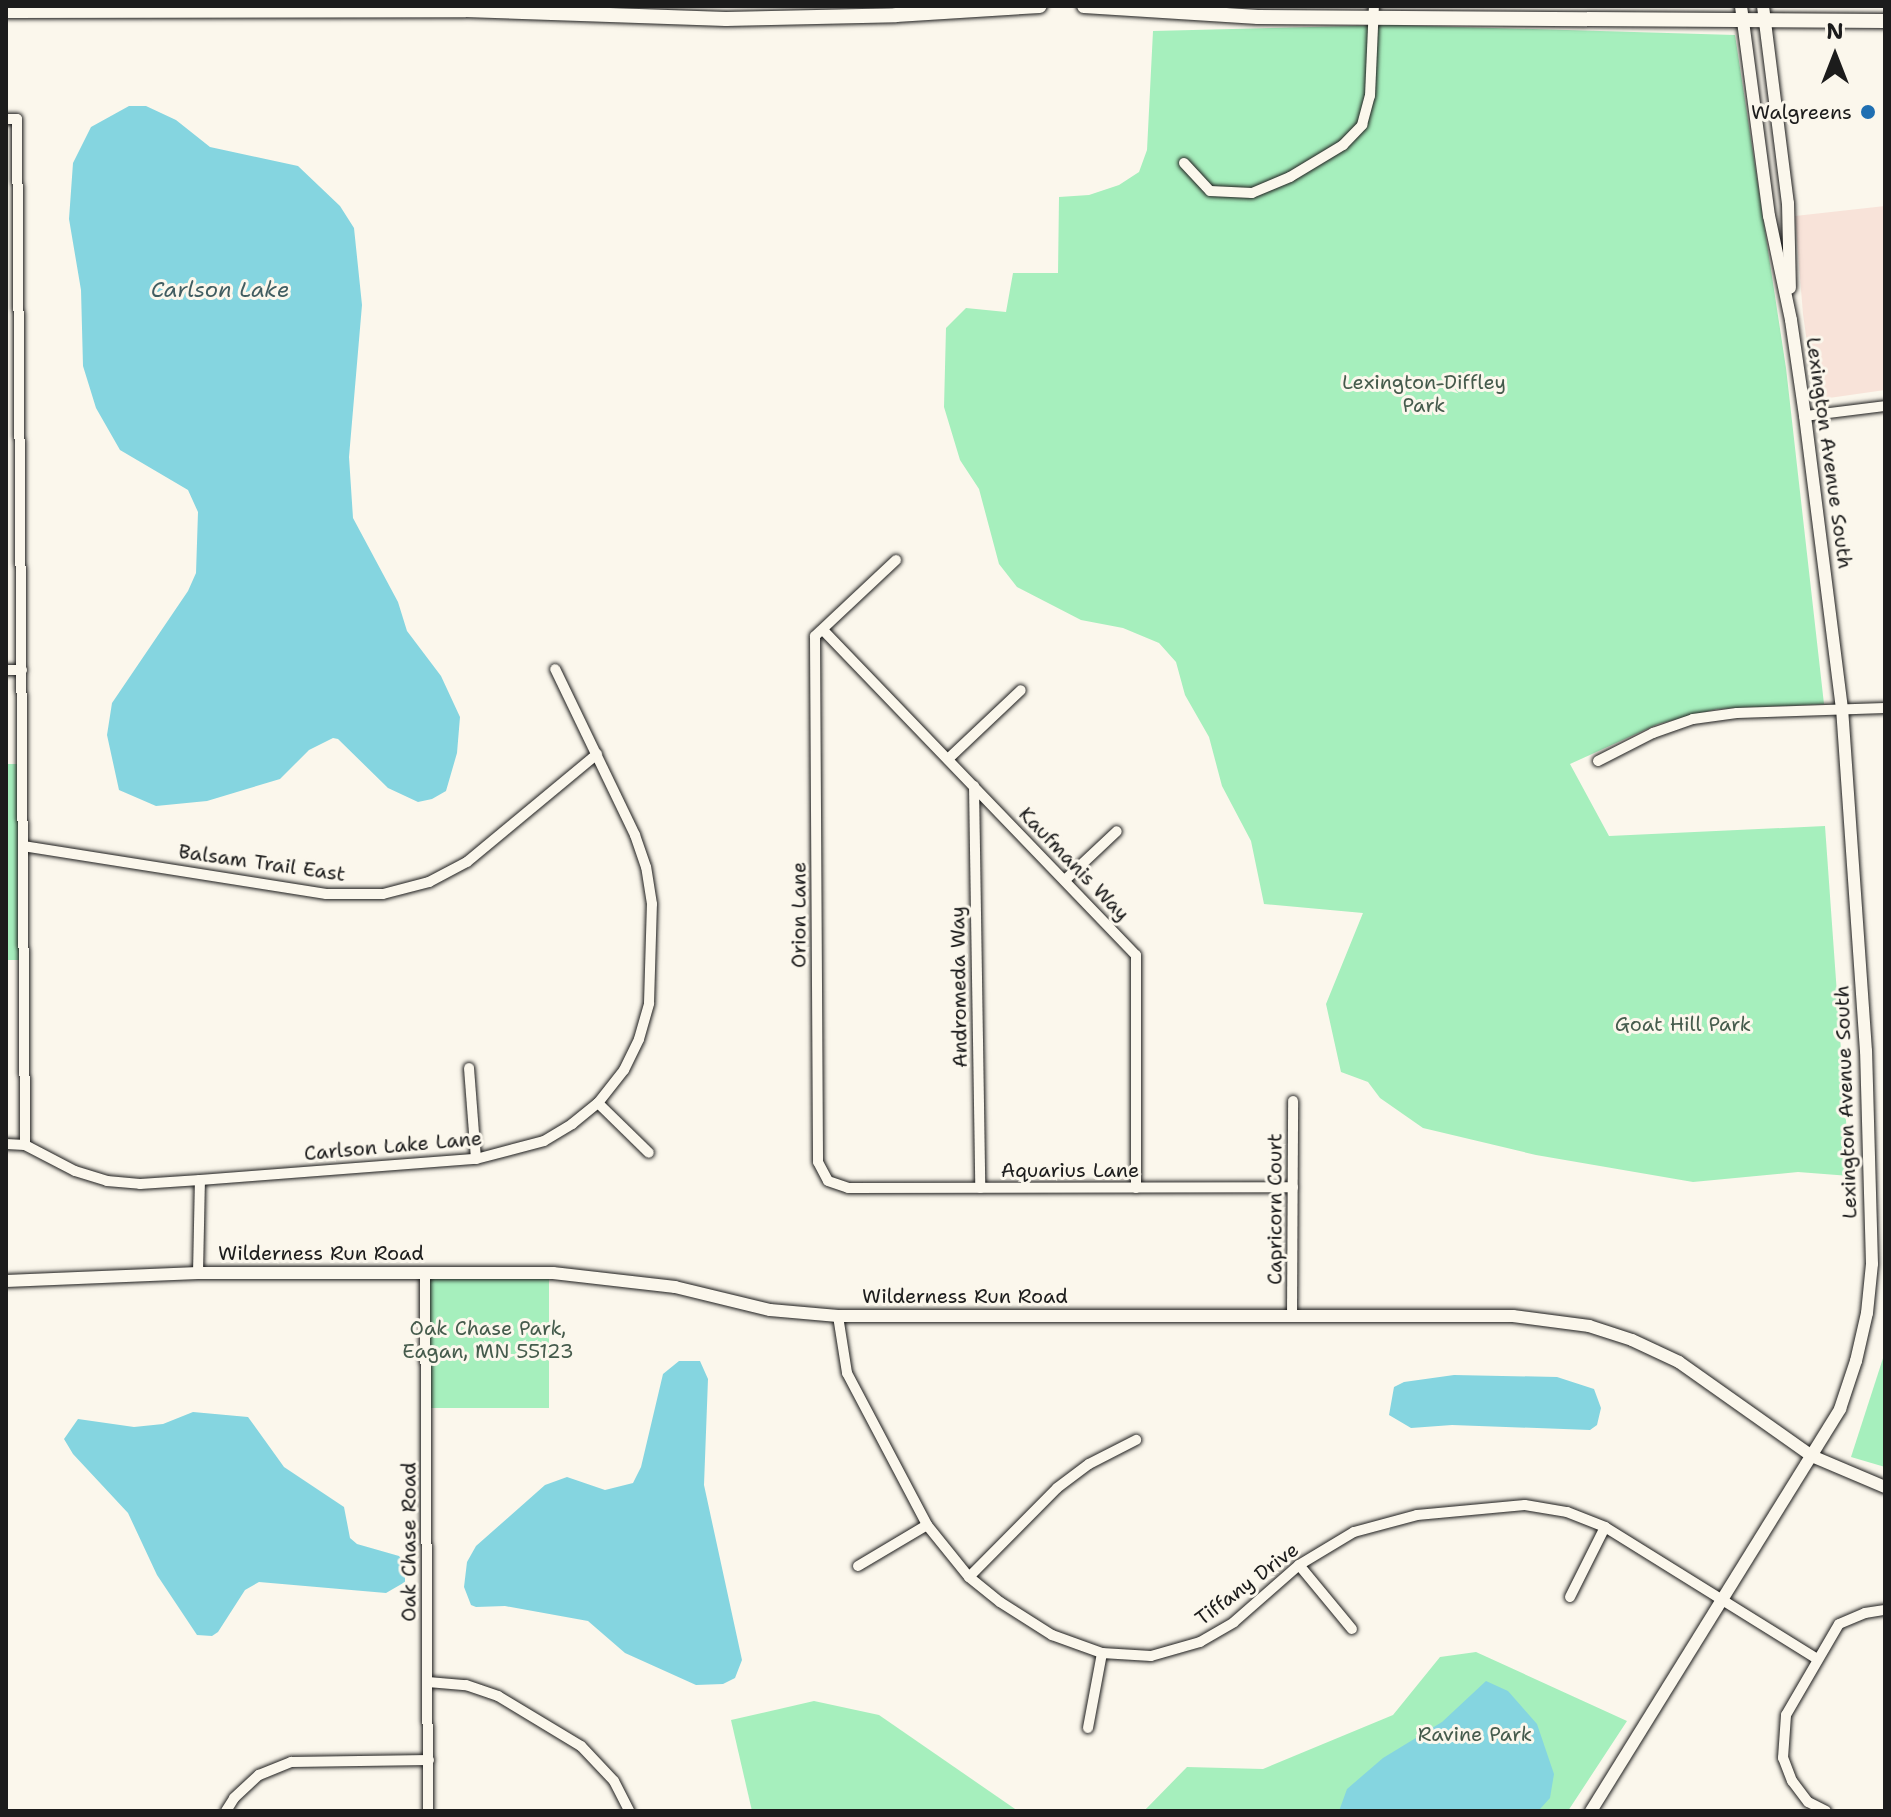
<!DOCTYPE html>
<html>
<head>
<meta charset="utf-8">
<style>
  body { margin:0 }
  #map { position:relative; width:1891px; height:1817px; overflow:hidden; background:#fbf7ec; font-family:"Shantell Sans",sans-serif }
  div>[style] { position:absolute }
  .built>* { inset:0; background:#f8e3d9 }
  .green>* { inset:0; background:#a6efbd; transform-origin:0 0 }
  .water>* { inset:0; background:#85d5e0 }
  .roads { filter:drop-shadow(0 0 2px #1c1c1c) drop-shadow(0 0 2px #1c1c1c) }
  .minor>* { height:10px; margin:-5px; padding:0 5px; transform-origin:5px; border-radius:5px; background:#fbf7ec }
  .tertiary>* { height:12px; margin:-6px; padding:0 6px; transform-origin:6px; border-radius:6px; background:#fbf7ec }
  .secondary>* { height:14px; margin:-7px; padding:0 7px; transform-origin:7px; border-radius:7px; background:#fbf7ec }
  .dots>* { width:22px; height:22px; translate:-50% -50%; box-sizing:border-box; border:4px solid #fbf7ec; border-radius:50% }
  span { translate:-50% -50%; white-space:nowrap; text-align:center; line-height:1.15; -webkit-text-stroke:6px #fbf7ec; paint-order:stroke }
  .poi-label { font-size:20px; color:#1c1c1c }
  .right { translate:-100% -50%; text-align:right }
  .park-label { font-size:20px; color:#455b4c }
  .street-label { font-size:20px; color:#1c1c1c }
  .water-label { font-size:22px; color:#415d61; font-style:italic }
  .frame { position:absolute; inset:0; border:8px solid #1c1c1c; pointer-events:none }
  .north { position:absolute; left:1795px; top:16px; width:80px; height:80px; -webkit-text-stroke:6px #fbf7ec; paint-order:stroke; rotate:0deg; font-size:22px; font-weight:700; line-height:32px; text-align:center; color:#1c1c1c }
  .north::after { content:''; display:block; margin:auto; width:28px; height:36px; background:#1c1c1c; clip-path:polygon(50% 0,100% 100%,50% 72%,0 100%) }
</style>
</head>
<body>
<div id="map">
  <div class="built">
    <div style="clip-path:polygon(1885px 206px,1885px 390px,1815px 400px,1803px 314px,1795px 216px)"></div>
  </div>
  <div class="green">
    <div style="clip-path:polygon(1392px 25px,1735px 35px,1786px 368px,1824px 704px,1717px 709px,1658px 724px,1570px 764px,1609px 836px,1825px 826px,1850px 1176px,1798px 1172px,1693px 1182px,1536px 1155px,1423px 1128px,1380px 1098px,1368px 1082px,1341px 1072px,1326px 1004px,1363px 913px,1264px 904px,1251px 841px,1222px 786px,1209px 737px,1185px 695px,1176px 662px,1159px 643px,1123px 628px,1081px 620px,1017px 587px,999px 564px,979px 489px,960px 460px,944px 407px,946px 328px,966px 308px,1006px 312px,1013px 273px,1058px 273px,1059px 197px,1089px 195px,1119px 185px,1139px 172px,1147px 150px,1153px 31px)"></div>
    <div style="left:6px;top:764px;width:17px;height:196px"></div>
    <div style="left:425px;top:1273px;width:124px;height:135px"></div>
    <div style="clip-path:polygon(1885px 1352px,1885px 1467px,1851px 1457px)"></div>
    <div style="clip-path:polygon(1476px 1652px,1627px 1721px,1568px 1811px,1144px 1811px,1187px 1767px,1263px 1769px,1393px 1715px,1440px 1657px)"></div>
    <div style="clip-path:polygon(814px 1701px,879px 1715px,1018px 1811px,752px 1811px,731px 1720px)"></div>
  </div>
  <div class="water">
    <div style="clip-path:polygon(129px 106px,146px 106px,176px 120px,210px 147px,298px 166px,340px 206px,354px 228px,362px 305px,349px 457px,353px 518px,398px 602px,407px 631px,441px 676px,460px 717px,457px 753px,446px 791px,432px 799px,418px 802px,388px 788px,338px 739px,333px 738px,309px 750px,280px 779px,207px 801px,156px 806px,119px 790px,107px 735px,112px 703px,188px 591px,196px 573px,198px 512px,188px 490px,120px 450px,96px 408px,83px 366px,81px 290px,69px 219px,73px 163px,91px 127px)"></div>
    <div style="clip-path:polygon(679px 1361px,700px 1361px,708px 1379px,704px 1485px,742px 1660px,735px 1678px,723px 1684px,696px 1685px,625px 1653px,588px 1621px,505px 1606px,476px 1607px,471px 1605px,464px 1587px,467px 1562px,476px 1546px,545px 1485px,567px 1477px,605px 1490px,633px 1483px,641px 1467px,663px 1374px)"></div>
    <div style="clip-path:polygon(1454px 1375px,1557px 1377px,1594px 1389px,1601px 1408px,1597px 1425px,1590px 1430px,1452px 1425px,1411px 1428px,1389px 1415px,1394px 1387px,1404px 1382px)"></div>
    <div style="clip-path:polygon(193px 1412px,248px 1417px,284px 1467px,344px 1507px,350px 1538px,357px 1544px,399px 1556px,405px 1564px,405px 1582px,386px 1593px,259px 1582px,245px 1590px,218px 1632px,212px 1636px,197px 1635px,157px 1575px,128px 1513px,73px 1454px,64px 1439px,78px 1419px,134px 1427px,163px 1424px)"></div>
    <div style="clip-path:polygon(1486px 1681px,1508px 1691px,1537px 1724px,1554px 1774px,1550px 1798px,1540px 1809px,1339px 1811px,1347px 1789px,1383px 1758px,1442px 1722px)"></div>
  </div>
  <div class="roads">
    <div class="minor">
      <div style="left:6px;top:119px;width:11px"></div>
      <div style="left:17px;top:119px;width:1026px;rotate:89.55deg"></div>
      <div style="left:1184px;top:163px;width:38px;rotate:47deg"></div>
      <div style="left:1210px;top:191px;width:42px;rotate:2.7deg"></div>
      <div style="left:1252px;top:193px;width:41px;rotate:-22.8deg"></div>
      <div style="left:1290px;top:177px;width:62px;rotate:-31.1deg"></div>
      <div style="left:1343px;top:145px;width:28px;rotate:-46deg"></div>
      <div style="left:1362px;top:125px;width:30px;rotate:-75deg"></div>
      <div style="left:1370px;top:96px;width:90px;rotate:-87.5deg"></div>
      <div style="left:1805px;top:416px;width:81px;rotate:-7.1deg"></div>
      <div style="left:896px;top:560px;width:111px;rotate:136.8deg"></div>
      <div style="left:815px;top:636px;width:526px;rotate:89.67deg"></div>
      <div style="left:818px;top:1162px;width:21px;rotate:62deg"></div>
      <div style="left:828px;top:1181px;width:21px;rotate:19deg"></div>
      <div style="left:848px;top:1188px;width:445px;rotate:-0.1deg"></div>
      <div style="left:823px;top:630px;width:451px;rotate:46.1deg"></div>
      <div style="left:1136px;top:955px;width:233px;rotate:90deg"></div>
      <div style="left:6px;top:670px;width:16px"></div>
      <div style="left:948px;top:759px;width:100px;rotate:-43.4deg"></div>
      <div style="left:1598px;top:761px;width:62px;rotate:-27deg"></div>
      <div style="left:1653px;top:733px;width:42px;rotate:-19.3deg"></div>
      <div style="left:1693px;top:719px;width:44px;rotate:-7.8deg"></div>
      <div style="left:1737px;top:713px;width:148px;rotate:-1.9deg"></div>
      <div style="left:974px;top:786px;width:402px;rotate:89.1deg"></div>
      <div style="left:23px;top:846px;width:307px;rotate:9deg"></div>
      <div style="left:326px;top:894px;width:57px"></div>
      <div style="left:383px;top:894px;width:48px;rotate:-14.6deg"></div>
      <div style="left:429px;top:882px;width:43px;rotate:-27.8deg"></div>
      <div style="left:467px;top:862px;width:169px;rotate:-39.7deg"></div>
      <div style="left:1065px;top:880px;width:71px;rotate:-43.3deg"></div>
      <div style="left:469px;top:1068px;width:91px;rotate:85.6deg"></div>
      <div style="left:598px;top:1103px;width:71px;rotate:44.4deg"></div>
      <div style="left:6px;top:1144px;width:19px;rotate:3deg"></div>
      <div style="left:25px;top:1145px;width:56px;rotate:27.5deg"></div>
      <div style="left:75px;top:1171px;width:34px;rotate:17deg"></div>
      <div style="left:107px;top:1181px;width:33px;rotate:5deg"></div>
      <div style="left:140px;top:1184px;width:60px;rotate:-3.8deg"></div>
      <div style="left:200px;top:1180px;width:277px;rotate:-4.4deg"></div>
      <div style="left:476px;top:1159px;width:70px;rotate:-14.8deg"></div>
      <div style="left:544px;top:1141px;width:33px;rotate:-31deg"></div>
      <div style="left:572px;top:1124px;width:33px;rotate:-39deg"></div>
      <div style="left:598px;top:1103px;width:42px;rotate:-51.8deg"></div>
      <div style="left:624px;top:1070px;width:34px;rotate:-64deg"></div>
      <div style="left:639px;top:1039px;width:37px;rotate:-74deg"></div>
      <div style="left:649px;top:1003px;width:99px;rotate:-88.3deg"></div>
      <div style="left:652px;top:904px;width:37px;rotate:-99deg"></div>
      <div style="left:646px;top:867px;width:34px;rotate:-109deg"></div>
      <div style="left:635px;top:835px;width:184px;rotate:-115.7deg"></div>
      <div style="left:198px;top:1273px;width:93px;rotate:-88.8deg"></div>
      <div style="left:425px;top:1273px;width:538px;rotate:89.68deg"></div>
      <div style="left:838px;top:1316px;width:58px;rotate:81deg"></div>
      <div style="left:847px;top:1373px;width:172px;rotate:62.2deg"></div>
      <div style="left:927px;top:1525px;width:67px;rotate:51.1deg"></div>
      <div style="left:969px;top:1577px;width:40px;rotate:39deg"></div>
      <div style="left:1000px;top:1602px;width:62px;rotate:32.4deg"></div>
      <div style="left:1052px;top:1635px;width:53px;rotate:19.8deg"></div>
      <div style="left:1102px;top:1653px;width:49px;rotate:3.5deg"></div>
      <div style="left:1151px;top:1656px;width:51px;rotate:-15.9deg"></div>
      <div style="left:1200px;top:1642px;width:39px;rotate:-30deg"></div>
      <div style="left:1234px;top:1622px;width:86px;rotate:-41.2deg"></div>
      <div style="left:1299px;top:1565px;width:64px;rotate:-31deg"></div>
      <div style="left:1354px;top:1532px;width:65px;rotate:-15.1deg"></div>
      <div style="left:1417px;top:1515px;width:108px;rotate:-5.3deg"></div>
      <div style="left:1525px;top:1505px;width:43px;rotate:9.5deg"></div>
      <div style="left:1567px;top:1512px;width:41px;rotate:21.5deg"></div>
      <div style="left:1605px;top:1527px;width:250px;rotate:31.9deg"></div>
      <div style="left:1292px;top:1317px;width:216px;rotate:-89.7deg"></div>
      <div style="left:1299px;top:1565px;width:83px;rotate:50.4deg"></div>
      <div style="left:858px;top:1566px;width:80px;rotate:-30.7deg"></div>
      <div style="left:969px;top:1577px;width:125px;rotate:-45.3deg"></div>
      <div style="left:1057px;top:1488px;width:40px;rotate:-37deg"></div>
      <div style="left:1089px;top:1464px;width:53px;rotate:-27.1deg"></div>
      <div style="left:1570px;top:1597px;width:78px;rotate:-63.4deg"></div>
      <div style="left:428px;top:1682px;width:38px;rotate:5deg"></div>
      <div style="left:466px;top:1685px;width:34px;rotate:19deg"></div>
      <div style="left:498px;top:1696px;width:97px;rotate:31.1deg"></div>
      <div style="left:581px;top:1746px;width:48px;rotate:46.7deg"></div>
      <div style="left:614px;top:1781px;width:34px;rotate:63deg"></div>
      <div style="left:1088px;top:1728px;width:76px;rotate:-79.4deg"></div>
      <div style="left:226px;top:1811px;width:15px;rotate:-58deg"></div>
      <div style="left:234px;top:1798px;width:34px;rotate:-43deg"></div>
      <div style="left:259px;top:1775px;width:35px;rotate:-22deg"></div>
      <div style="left:291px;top:1762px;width:138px;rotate:-0.8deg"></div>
      <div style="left:1826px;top:1811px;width:20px;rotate:-153deg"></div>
      <div style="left:1808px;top:1802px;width:26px;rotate:-127deg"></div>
      <div style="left:1792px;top:1781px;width:25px;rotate:-111deg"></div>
      <div style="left:1783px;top:1758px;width:43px;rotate:-86deg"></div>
      <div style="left:1786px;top:1715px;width:105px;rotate:-59.8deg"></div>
      <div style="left:1839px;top:1624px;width:28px;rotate:-23deg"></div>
      <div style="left:1865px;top:1613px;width:20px;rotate:-9deg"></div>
    </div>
    <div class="tertiary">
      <div style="left:1763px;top:6px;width:199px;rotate:82.8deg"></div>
      <div style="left:1788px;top:203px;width:85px;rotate:88.7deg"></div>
      <div style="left:6px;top:1281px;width:192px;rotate:-2.4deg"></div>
      <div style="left:198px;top:1273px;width:355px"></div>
      <div style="left:553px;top:1273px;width:123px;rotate:6.5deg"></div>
      <div style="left:675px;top:1287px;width:98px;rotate:13.6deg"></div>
      <div style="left:770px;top:1310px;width:68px;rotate:5deg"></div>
      <div style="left:838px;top:1316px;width:675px"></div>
      <div style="left:1513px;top:1316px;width:77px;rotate:7.5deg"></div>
      <div style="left:1589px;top:1326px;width:45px;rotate:18deg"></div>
      <div style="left:1632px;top:1340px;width:52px;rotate:25.1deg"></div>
      <div style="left:1679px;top:1362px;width:163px;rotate:35.3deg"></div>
      <div style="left:1812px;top:1456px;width:79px;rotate:23deg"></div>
      <div style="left:1591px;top:1811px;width:473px;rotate:-58.2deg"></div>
      <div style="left:1840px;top:1409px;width:51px;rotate:-71.6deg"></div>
      <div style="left:1856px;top:1361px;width:49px;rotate:-77.1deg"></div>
      <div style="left:1867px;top:1313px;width:49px;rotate:-84.2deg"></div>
      <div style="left:1872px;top:1264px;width:213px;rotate:-91.6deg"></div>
      <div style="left:1866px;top:1051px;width:343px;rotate:-94deg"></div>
      <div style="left:1842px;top:709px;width:295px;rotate:-97.2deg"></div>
      <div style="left:1805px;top:416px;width:97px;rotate:-98.3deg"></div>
      <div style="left:1791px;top:320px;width:106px;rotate:-101.9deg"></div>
      <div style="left:1769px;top:216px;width:212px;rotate:-97.6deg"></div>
    </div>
    <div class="secondary">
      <div style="left:1084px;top:6px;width:174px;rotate:3.6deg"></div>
      <div style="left:1258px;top:17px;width:627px;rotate:0.37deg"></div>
      <div style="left:6px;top:11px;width:459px;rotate:-0.1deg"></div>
      <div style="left:465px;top:10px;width:261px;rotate:2deg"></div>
      <div style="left:726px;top:19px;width:170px;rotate:-1.3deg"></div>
      <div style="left:896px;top:15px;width:144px;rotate:-3.6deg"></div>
    </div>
  </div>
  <div class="dots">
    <div style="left:1868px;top:112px;background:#1f6fb2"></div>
  </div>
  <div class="poi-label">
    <span class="right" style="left:1852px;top:112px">Walgreens</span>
  </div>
  <div class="park-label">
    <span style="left:1424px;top:394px">Lexington-Diffley<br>Park</span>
    <span style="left:1683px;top:1024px">Goat Hill Park</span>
    <span style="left:488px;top:1340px">Oak Chase Park,<br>Eagan, MN 55123</span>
    <span style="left:1475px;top:1734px">Ravine Park</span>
  </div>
  <div class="street-label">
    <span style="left:1829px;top:453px;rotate:82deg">Lexington Avenue South</span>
    <span style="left:262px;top:863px;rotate:8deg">Balsam Trail East</span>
    <span style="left:1074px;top:864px;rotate:46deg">Kaufmanis Way</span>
    <span style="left:799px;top:915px;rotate:-90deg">Orion Lane</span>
    <span style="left:959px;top:987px;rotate:-91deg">Andromeda Way</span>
    <span style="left:1846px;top:1102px;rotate:-92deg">Lexington Avenue South</span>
    <span style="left:393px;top:1146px;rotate:-5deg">Carlson Lake Lane</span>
    <span style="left:1070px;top:1170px">Aquarius Lane</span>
    <span style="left:1275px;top:1209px;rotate:-90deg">Capricorn Court</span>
    <span style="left:321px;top:1253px">Wilderness Run Road</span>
    <span style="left:965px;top:1296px">Wilderness Run Road</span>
    <span style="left:409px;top:1542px;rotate:-90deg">Oak Chase Road</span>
    <span style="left:1247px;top:1584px;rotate:-37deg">Tiffany Drive</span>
  </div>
  <div class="water-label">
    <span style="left:220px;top:290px">Carlson Lake</span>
  </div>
  <div class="frame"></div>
  <div class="north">N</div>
</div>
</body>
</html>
